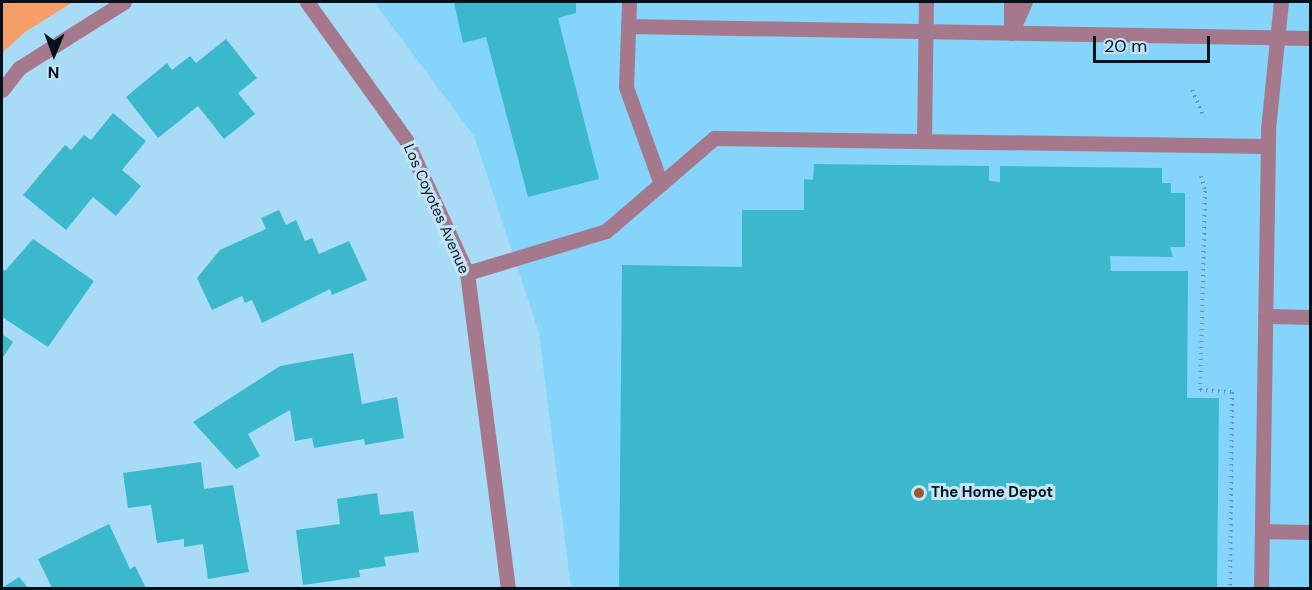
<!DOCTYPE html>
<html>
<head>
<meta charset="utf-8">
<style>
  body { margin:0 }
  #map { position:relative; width:1312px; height:590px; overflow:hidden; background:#a7dbf6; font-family:"DM Sans",sans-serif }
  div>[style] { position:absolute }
  .built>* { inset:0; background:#85d4fc }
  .green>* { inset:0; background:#f69d68 }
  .building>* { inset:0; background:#3cb8cd }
  .path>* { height:4px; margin-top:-2px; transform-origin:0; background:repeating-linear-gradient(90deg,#6b93a7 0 1.5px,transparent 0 6px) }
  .service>* { height:15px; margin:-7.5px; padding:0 7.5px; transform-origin:7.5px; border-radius:7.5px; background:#a6788c }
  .minor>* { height:15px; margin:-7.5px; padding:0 7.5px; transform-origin:7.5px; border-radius:7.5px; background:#a6788c }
  .tertiary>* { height:15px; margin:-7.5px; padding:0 7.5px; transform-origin:7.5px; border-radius:7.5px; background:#a6788c }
  .dots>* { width:16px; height:16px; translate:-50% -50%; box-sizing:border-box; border:3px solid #c3e5f8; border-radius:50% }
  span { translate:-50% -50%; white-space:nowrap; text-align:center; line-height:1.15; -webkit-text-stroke:6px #c3e5f8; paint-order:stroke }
  .street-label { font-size:15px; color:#01121b }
  .poi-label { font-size:15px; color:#01121b; font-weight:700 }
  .left { translate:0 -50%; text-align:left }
  .frame { position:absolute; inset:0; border:3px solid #01121b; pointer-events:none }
  .north { position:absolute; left:24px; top:24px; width:60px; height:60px; -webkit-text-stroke:4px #c3e5f8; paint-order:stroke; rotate:181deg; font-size:16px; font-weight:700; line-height:24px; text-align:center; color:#01121b }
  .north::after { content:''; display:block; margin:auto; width:21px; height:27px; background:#01121b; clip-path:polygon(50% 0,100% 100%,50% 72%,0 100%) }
  .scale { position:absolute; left:1093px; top:36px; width:117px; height:27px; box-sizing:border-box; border:3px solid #01121b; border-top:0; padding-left:8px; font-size:18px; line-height:21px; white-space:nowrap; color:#01121b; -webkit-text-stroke:4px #c3e5f8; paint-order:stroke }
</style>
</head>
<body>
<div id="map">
  <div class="built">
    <div style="clip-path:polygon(374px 2px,1310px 2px,1310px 588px,571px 588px,539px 333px,474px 136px)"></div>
  </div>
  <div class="green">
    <div style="clip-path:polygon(2px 2px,73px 2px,25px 32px,2px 53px)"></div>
  </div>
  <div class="building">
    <div style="clip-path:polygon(454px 2px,576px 2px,576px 13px,558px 18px,599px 179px,528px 197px,486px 37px,463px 43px)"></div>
    <div style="clip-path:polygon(226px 39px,257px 78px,238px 93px,255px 114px,224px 139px,198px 106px,158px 138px,126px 97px,167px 63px,172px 70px,190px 56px,196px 63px)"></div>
    <div style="clip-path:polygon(113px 113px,146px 141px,122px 170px,141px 186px,116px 216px,93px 197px,66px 230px,23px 195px,65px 145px,71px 150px,84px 135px,91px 140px)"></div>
    <div style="clip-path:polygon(814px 164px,989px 166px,989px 181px,1000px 182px,1000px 166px,1162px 168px,1162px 183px,1171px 183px,1171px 193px,1185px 193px,1185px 247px,1170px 247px,1173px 257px,1110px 256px,1111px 271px,1188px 271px,1187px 398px,1219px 398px,1217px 588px,619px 588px,622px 265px,742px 267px,742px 210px,804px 210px,804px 179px,813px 180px)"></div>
    <div style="clip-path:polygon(279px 210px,286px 225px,296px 220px,305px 241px,312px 238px,319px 254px,349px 241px,367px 280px,332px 295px,330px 289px,262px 323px,252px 300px,245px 303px,242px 296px,212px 310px,197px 278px,220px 250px,266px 229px,261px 218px)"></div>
    <div style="clip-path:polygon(33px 239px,94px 281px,48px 347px,2px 317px,2px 268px,5px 271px)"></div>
    <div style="clip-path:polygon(2px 334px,13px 342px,2px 359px)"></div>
    <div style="clip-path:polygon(353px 353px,362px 404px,397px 397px,404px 438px,365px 445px,364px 439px,314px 448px,312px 438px,295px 441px,290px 410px,248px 434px,260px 456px,236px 469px,193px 422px,280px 366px)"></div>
    <div style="clip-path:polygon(201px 462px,204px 489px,233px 485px,249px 572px,208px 579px,203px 544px,184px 547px,184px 539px,157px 543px,151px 505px,128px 508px,123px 473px)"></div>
    <div style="clip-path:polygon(377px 493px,380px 515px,413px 511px,419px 552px,384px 557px,386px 566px,359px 570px,360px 577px,303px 585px,296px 530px,340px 524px,337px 499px)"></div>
    <div style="clip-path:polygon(109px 524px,130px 569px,135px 566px,146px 588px,52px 588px,38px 559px)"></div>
    <div style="clip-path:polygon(19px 577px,28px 588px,2px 588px)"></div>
  </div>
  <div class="path">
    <div style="left:1192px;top:90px;width:30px;rotate:66deg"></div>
    <div style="left:1201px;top:176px;width:16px;rotate:75deg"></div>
    <div style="left:1205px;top:191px;width:199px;rotate:91.4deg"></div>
    <div style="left:1200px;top:390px;width:32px;rotate:4deg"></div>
    <div style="left:1232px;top:392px;width:196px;rotate:90.6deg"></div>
  </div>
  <div class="service">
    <div style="left:629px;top:2px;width:85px;rotate:92deg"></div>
    <div style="left:626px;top:87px;width:103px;rotate:70.2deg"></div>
    <div style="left:628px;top:26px;width:682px;rotate:1.01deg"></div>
    <div style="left:1011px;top:27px;width:25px;rotate:-90deg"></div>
    <div style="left:1011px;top:33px;width:34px;rotate:-66deg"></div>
    <div style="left:924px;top:141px;width:139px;rotate:-89.2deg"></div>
    <div style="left:467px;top:273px;width:145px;rotate:-16.8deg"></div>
    <div style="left:606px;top:231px;width:143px;rotate:-40.7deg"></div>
    <div style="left:714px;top:138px;width:553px;rotate:0.83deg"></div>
    <div style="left:1265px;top:316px;width:45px;rotate:1.3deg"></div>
    <div style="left:1262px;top:531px;width:48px;rotate:1.2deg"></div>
    <div style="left:1261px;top:588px;width:459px;rotate:-89.1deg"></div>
    <div style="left:1268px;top:129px;width:128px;rotate:-84.2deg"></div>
  </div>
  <div class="minor">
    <div style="left:307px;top:2px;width:170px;rotate:54.3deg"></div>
    <div style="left:406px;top:140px;width:146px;rotate:65.4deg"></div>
    <div style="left:467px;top:273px;width:318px;rotate:82.6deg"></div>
  </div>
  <div class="tertiary">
    <div style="left:2px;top:90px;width:28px;rotate:-52deg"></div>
    <div style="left:19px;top:68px;width:124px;rotate:-32.2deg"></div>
  </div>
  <div class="dots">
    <div style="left:919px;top:493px;background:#9d582c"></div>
  </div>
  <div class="street-label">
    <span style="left:436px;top:209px;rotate:66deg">Los Coyotes Avenue</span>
  </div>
  <div class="poi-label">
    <span class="left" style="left:931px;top:493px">The Home Depot</span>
  </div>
  <div class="frame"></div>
  <div class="north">N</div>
  <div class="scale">20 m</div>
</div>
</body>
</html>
